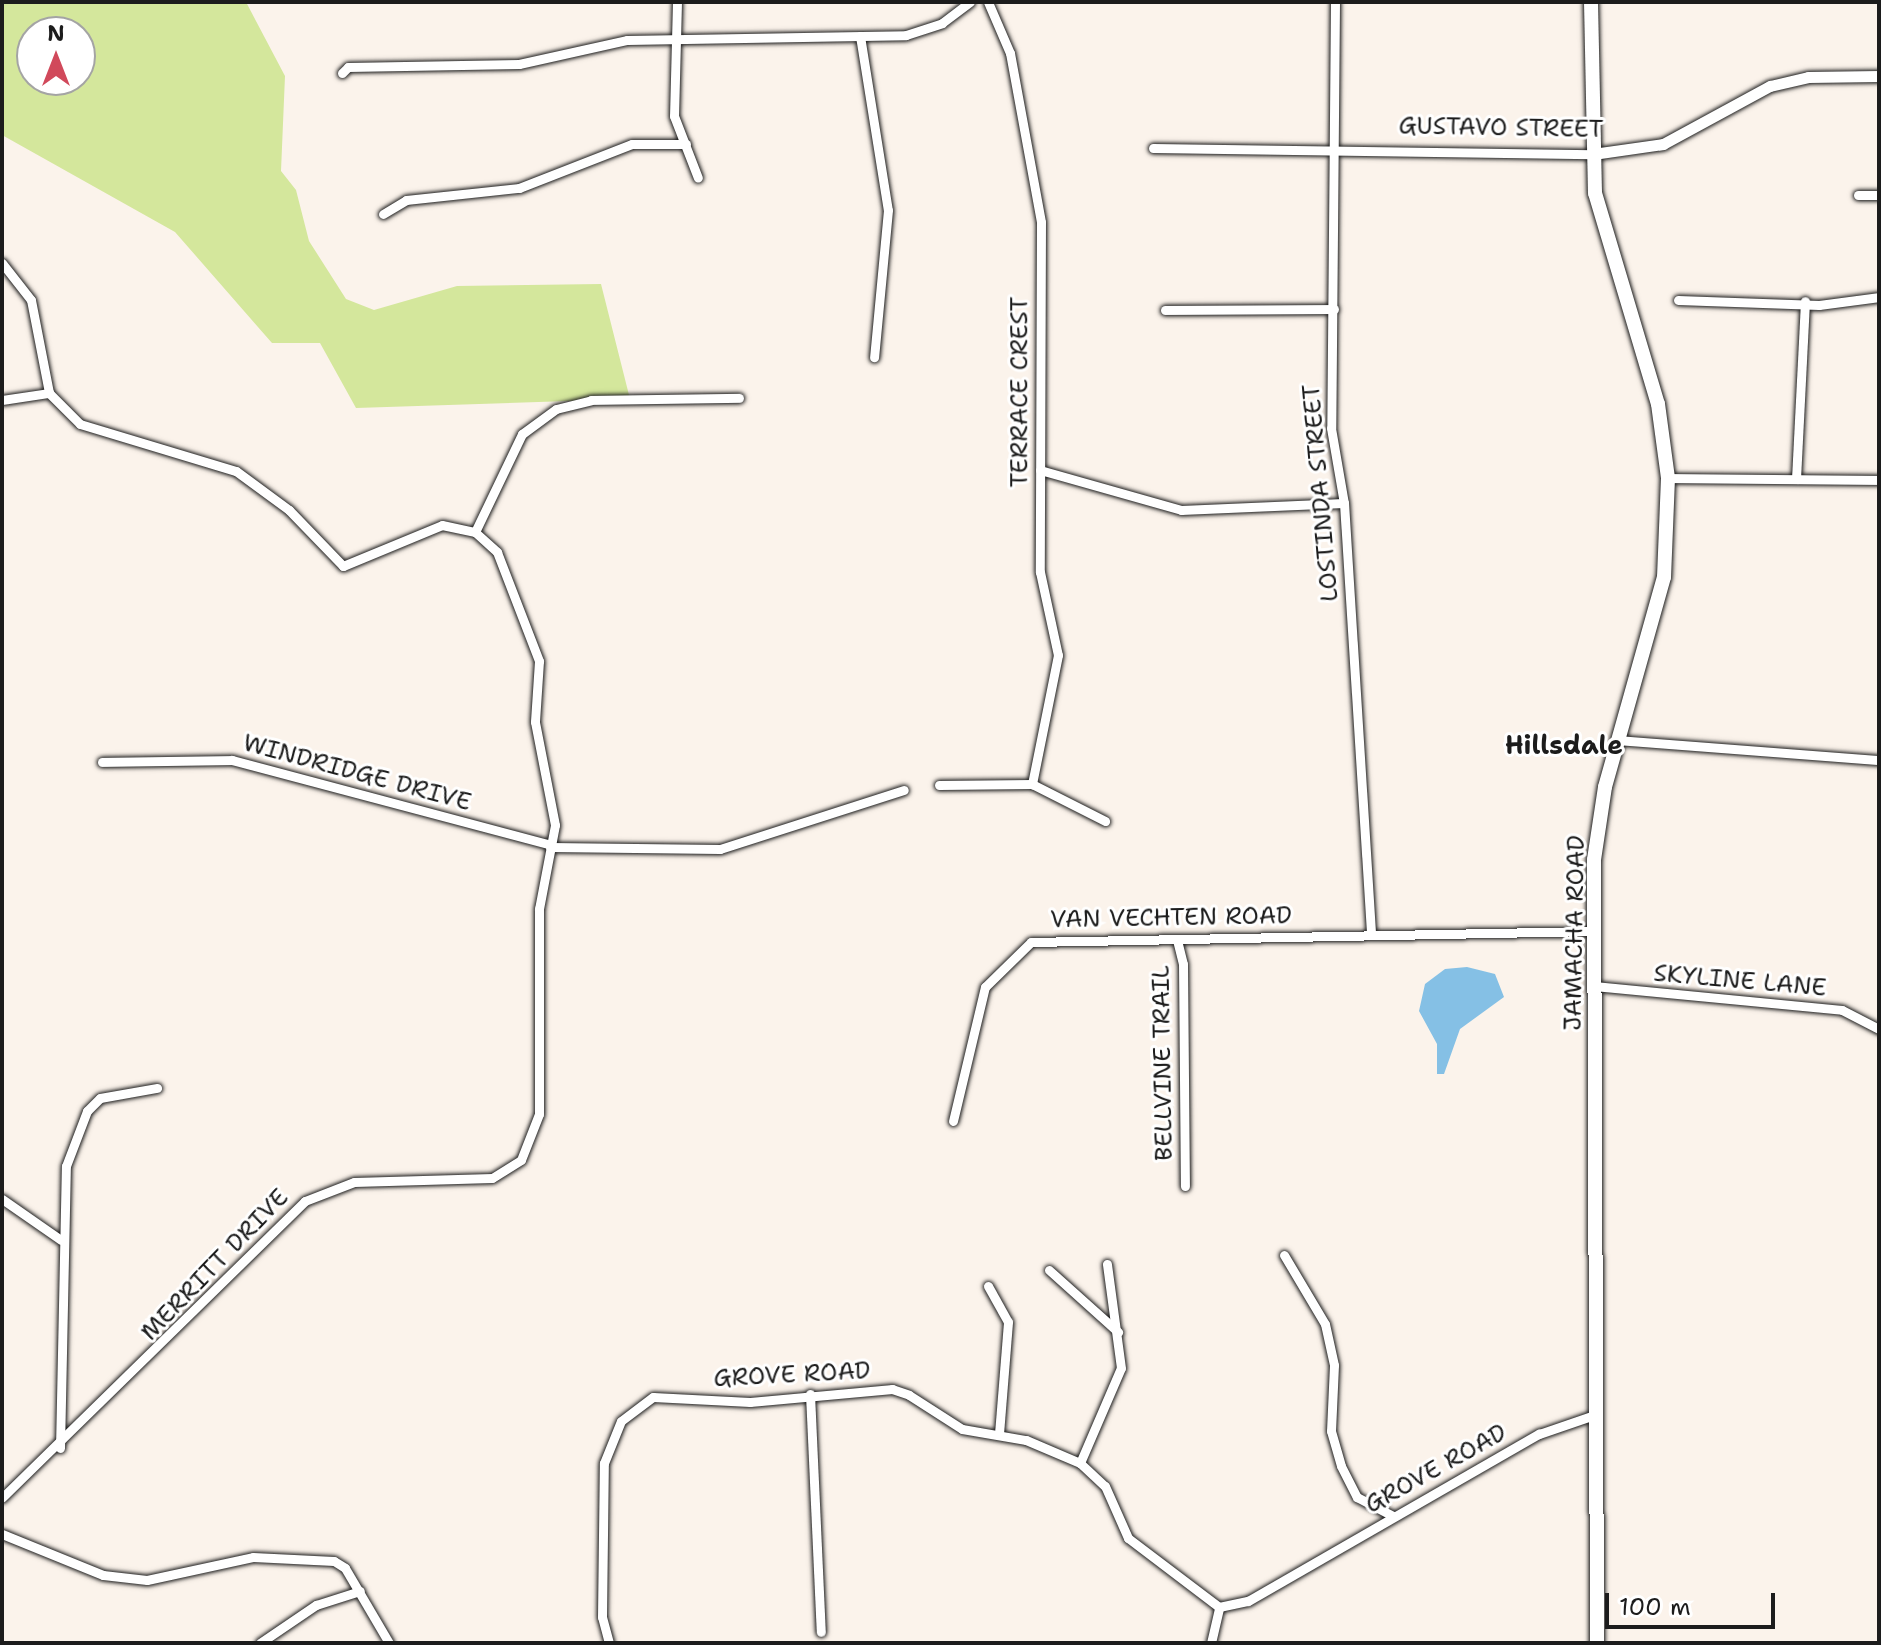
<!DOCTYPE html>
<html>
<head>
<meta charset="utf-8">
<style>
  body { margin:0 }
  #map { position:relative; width:1881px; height:1645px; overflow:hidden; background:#fbf3eb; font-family:"Shantell Sans",sans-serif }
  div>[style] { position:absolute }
  .green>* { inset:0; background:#d4e79c }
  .water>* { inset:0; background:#85c0e5 }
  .roads { filter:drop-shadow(0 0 2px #1c1c1c) drop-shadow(0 0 2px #1c1c1c) }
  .minor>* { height:9px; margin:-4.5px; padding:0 4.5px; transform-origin:4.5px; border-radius:4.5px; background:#fff }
  .tertiary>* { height:11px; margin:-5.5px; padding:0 5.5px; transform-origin:5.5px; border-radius:5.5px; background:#fff }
  .primary>* { height:14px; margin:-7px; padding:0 7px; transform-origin:7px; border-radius:7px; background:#fff }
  span { translate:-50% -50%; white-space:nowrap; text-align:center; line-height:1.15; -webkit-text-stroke:6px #fff; paint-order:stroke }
  .street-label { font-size:24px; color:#1c1c1c }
  .neighbourhood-label { font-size:26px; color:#1c1c1c; font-weight:700 }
  .frame { position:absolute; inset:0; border:4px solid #1c1c1c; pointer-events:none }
  .north { position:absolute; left:16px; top:16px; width:80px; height:80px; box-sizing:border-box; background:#fff; border:2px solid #a4a4a4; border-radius:50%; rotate:0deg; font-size:22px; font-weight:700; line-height:32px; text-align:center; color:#1c1c1c }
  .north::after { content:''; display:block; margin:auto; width:28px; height:36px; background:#d1495b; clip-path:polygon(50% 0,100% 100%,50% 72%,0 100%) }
  .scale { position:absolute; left:1605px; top:1593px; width:170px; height:36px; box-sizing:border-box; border:4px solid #1c1c1c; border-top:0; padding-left:10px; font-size:24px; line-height:28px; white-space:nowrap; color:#1c1c1c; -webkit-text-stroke:6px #fff; paint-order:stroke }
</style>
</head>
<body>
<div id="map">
  <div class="green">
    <div style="clip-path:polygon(evenodd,2px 2px,246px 2px,285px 76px,281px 171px,296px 190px,309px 241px,346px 299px,374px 310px,457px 286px,601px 284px,630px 399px,356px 408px,320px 343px,272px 343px,175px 232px,2px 135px,2px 2px,32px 32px,80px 32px,80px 80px,32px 80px,32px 32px)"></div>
  </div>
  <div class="water">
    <div style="clip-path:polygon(1467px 967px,1495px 974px,1504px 997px,1460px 1029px,1444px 1074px,1437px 1074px,1437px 1044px,1419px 1011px,1425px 984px,1445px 969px)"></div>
  </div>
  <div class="roads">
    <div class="minor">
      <div style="left:677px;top:2px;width:114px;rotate:91.5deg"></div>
      <div style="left:674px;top:116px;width:66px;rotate:68.8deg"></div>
      <div style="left:988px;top:2px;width:56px;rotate:66.7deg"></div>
      <div style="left:1010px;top:53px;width:172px;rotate:79.6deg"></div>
      <div style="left:1041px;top:222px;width:350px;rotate:90.2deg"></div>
      <div style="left:1040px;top:572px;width:85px;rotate:77.8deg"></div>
      <div style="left:1058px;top:655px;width:132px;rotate:101.4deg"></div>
      <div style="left:1335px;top:2px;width:426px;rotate:90.5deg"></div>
      <div style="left:1331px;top:428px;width:76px;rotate:80.2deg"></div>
      <div style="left:1344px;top:503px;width:431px;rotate:86.4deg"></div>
      <div style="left:860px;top:36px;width:176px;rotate:80.9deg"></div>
      <div style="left:888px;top:210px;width:148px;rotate:95.4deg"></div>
      <div style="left:342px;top:73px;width:8px;rotate:-45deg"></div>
      <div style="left:348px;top:67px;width:171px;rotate:-1deg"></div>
      <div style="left:519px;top:64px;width:111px;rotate:-12.5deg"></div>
      <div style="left:627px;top:40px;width:279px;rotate:-1deg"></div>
      <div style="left:906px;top:35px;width:38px;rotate:-18deg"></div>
      <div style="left:942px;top:23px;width:35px;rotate:-37deg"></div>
      <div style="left:1153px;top:148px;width:440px;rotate:0.8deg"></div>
      <div style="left:1858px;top:195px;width:21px"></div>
      <div style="left:383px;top:214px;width:27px;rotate:-31deg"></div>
      <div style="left:406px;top:200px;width:114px;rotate:-6.1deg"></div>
      <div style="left:519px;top:188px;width:121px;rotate:-21.3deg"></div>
      <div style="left:632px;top:144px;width:54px"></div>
      <div style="left:2px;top:263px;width:47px;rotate:51.9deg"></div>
      <div style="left:31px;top:300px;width:95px;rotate:79deg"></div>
      <div style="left:49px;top:393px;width:44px;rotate:45deg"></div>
      <div style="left:80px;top:424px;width:163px;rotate:16.8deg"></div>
      <div style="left:236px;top:471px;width:66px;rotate:36.3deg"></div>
      <div style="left:289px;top:510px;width:78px;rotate:46deg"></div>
      <div style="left:343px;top:566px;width:107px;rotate:-22.5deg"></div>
      <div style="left:442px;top:525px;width:34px;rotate:12deg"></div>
      <div style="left:475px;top:532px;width:30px;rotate:42deg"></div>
      <div style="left:497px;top:552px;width:117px;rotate:68.9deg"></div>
      <div style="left:539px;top:661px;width:61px;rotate:93.8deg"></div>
      <div style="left:535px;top:722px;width:105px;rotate:79deg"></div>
      <div style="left:555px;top:825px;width:86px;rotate:100.8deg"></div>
      <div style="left:539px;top:909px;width:205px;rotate:90deg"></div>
      <div style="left:539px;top:1114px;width:49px;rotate:111.4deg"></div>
      <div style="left:521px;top:1160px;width:34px;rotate:148deg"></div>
      <div style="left:492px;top:1178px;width:138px;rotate:178.3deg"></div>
      <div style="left:354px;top:1182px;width:53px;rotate:158.8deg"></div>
      <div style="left:305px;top:1201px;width:424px;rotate:135.6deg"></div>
      <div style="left:1678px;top:300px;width:141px;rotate:2deg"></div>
      <div style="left:1819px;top:305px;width:61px;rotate:-7.6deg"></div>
      <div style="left:1165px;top:310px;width:169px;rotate:-0.3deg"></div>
      <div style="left:2px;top:400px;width:48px;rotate:-8.5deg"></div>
      <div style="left:1040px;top:470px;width:147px;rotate:15.8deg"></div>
      <div style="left:1181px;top:510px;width:163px;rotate:-2.5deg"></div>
      <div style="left:1668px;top:478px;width:211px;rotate:0.5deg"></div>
      <div style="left:1796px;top:479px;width:178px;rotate:-87.1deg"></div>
      <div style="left:475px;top:532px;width:109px;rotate:-64.4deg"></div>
      <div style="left:522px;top:434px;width:42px;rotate:-36.3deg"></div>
      <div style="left:556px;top:409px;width:36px;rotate:-14deg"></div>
      <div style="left:591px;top:400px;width:148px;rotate:-0.8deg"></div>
      <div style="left:1618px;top:740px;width:262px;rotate:4.4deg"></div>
      <div style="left:102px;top:762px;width:130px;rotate:-0.9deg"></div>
      <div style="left:232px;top:760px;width:330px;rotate:14.9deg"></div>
      <div style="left:939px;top:785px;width:93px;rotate:-0.6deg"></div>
      <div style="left:1032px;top:784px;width:82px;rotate:26.9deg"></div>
      <div style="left:550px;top:847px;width:170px;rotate:0.7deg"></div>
      <div style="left:720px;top:849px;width:193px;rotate:-17.8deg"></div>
      <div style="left:1177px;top:940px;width:25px;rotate:76deg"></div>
      <div style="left:1183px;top:964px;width:222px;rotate:89.5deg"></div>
      <div style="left:1594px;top:986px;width:249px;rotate:5.5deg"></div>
      <div style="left:1842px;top:1010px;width:42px;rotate:27.2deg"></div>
      <div style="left:953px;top:1121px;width:138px;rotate:-76.6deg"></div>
      <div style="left:985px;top:987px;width:64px;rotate:-44.4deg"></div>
      <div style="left:1031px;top:942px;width:563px;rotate:-1.12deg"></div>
      <div style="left:2px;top:1199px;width:72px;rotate:34.8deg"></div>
      <div style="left:1284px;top:1255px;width:80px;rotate:59.3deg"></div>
      <div style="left:1325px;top:1324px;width:42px;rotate:77.6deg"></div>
      <div style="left:1334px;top:1365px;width:66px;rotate:92.6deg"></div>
      <div style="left:1331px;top:1431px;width:36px;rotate:74deg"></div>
      <div style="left:1341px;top:1466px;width:35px;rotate:63deg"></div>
      <div style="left:1357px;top:1497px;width:41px;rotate:27.8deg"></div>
      <div style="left:1049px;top:1270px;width:93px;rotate:41.9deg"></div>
      <div style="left:988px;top:1286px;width:41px;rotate:60.9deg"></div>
      <div style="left:1008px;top:1322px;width:113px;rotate:94.6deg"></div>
      <div style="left:810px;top:1394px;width:238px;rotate:87.4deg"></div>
      <div style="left:60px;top:1448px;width:282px;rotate:-88.8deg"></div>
      <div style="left:66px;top:1166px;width:59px;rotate:-69.1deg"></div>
      <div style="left:87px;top:1111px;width:18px;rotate:-45deg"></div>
      <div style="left:100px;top:1098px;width:58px;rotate:-10deg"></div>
      <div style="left:1080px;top:1463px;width:103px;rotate:-66.7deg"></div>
      <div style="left:1121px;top:1368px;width:105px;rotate:-97.7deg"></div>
      <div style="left:2px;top:1534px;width:109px;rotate:22.1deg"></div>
      <div style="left:103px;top:1575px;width:44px;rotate:6.5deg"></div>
      <div style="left:147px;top:1580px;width:108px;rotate:-12.2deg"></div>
      <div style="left:253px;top:1557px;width:81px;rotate:2.8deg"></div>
      <div style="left:334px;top:1561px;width:13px;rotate:32deg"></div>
      <div style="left:345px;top:1568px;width:87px;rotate:59.6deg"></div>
      <div style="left:260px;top:1643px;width:68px;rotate:-34.2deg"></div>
      <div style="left:316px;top:1605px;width:46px;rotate:-17.7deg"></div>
      <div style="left:609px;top:1643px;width:27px;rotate:-105deg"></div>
      <div style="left:602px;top:1617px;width:154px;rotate:-89.3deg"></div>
      <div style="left:604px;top:1463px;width:45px;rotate:-68deg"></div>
      <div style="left:621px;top:1421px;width:40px;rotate:-37deg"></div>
      <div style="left:653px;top:1397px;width:97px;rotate:3deg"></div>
      <div style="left:750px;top:1402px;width:143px;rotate:-5.2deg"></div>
      <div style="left:892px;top:1389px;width:18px;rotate:19deg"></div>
      <div style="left:909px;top:1395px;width:63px;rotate:32.7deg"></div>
      <div style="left:962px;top:1429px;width:65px;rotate:9.8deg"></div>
      <div style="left:1026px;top:1440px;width:59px;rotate:23.1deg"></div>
      <div style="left:1080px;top:1463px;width:34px;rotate:43deg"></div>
      <div style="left:1105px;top:1486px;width:57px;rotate:66.1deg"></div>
      <div style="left:1128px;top:1538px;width:114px;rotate:37.2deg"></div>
      <div style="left:1219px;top:1607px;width:30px;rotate:-12deg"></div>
      <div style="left:1248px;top:1601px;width:336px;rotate:-29.9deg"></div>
      <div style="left:1539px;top:1434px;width:61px;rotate:-19deg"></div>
      <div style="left:1211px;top:1643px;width:37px;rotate:-77deg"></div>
    </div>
    <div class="tertiary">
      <div style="left:1593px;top:154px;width:71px;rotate:-8.1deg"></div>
      <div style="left:1663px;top:144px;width:122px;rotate:-28.5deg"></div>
      <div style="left:1770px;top:86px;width:39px;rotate:-13deg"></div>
      <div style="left:1808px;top:77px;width:71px;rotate:-0.8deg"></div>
    </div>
    <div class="primary">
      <div style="left:1591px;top:2px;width:191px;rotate:88.8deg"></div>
      <div style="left:1595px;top:193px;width:220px;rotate:73.4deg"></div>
      <div style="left:1658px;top:404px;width:75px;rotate:82.3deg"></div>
      <div style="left:1668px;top:478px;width:99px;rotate:92.3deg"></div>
      <div style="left:1664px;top:577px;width:218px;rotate:105.7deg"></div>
      <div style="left:1605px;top:787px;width:74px;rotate:98.6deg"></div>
      <div style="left:1594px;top:860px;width:783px;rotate:89.78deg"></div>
    </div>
  </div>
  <div class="street-label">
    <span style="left:1501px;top:128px;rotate:1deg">GUSTAVO STREET</span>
    <span style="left:1020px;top:392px;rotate:-90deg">TERRACE CREST</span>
    <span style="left:1321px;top:493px;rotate:-95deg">LOSTINDA STREET</span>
    <span style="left:357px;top:773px;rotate:15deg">WINDRIDGE DRIVE</span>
    <span style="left:1171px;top:918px;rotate:-1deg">VAN VECHTEN ROAD</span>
    <span style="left:1575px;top:933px;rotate:-89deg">JAMACHA ROAD</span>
    <span style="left:1740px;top:981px;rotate:5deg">SKYLINE LANE</span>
    <span style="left:1163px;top:1063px;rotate:-91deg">BELLVINE TRAIL</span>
    <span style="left:215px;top:1265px;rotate:-46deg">MERRITT DRIVE</span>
    <span style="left:792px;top:1375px;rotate:-3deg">GROVE ROAD</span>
    <span style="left:1436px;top:1469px;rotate:-29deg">GROVE ROAD</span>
  </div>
  <div class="neighbourhood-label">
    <span style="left:1564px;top:745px">Hillsdale</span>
  </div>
  <div class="frame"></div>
  <div class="north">N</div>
  <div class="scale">100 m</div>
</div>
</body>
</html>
